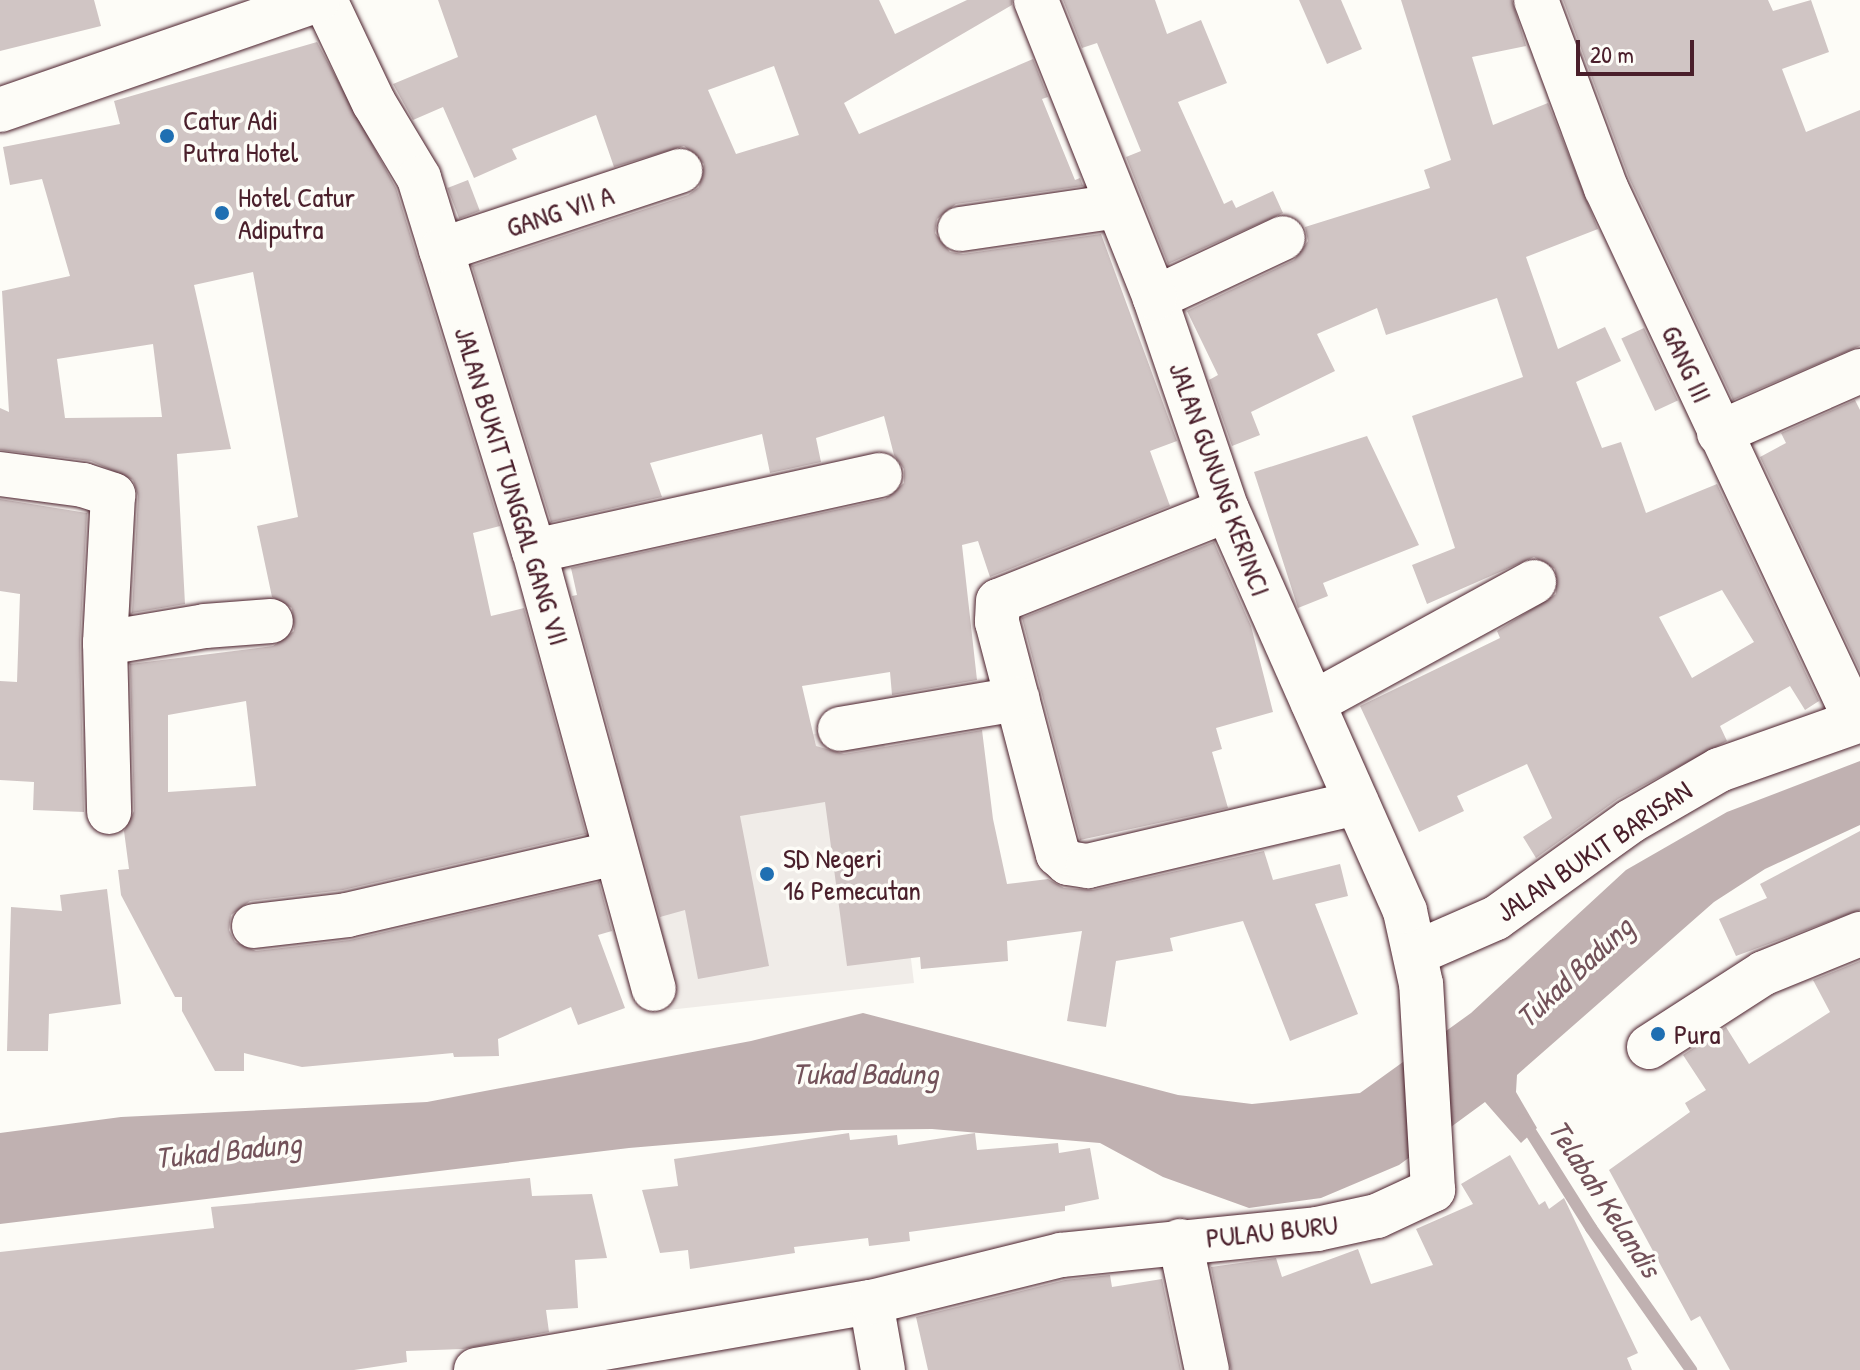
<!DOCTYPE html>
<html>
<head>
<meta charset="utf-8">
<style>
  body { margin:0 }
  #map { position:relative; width:1860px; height:1370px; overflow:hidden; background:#fdfcf7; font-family:"Patrick Hand",sans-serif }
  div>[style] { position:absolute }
  .built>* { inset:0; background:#f0ece8 }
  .water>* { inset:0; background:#c0b1b1 }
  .stream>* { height:12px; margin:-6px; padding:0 6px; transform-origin:6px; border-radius:6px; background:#c0b1b1 }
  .building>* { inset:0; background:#d0c5c4; transform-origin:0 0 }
  .roads { filter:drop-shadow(0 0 2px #4a1f2b) drop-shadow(0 0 2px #4a1f2b) }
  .minor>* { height:44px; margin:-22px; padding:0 22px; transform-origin:22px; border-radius:22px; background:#fdfcf7 }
  .dots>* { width:22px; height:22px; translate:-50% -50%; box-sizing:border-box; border:4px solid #fdfcf7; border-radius:50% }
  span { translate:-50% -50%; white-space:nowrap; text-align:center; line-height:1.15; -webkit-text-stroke:7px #fdfcf7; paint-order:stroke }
  .poi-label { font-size:28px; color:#4a1f2b }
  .left { translate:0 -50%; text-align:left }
  .street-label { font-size:28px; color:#4a1f2b }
  .water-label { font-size:30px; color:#73525a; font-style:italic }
  .scale { position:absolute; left:1576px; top:40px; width:118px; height:36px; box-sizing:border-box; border:4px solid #4a1f2b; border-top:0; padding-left:10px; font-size:24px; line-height:28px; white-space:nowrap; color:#4a1f2b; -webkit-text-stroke:6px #fdfcf7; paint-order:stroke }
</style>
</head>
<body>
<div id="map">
  <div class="built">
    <div style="clip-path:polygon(882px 724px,914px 983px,668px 1010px,605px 765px)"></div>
  </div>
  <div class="water">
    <div style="clip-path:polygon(1860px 761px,1860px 825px,1765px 869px,1714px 902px,1517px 1075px,1516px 1092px,1537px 1128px,1521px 1143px,1485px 1102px,1399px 1165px,1321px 1198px,1249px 1208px,1163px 1177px,1100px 1143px,932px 1129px,842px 1130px,629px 1148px,0 1224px,0 1133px,121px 1117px,427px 1102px,751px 1041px,863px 1013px,1178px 1095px,1252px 1104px,1360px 1093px,1471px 1013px,1626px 870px,1727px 812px)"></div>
  </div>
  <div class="stream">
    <div style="left:1523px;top:1120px;width:128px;rotate:57.8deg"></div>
    <div style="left:1591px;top:1228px;width:174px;rotate:54.8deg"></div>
  </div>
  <div class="building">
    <div style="clip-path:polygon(0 0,94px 0,101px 26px,0 51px)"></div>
    <div style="clip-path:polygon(evenodd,438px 0,879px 0,895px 34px,967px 0,1012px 0,1012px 5px,844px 103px,859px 134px,1033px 59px,1048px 97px,1042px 99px,1075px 180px,1080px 178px,1083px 186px,956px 204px,937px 219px,935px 233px,950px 252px,963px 254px,1101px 234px,1177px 441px,1150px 451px,1170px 506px,990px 577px,978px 541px,962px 545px,977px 680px,892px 695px,890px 672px,802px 686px,816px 746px,844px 754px,982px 730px,993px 819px,1007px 884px,1048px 879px,1064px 888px,1093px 890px,1264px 851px,1273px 880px,1340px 864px,1348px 896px,1315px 904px,1358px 1014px,1290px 1041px,1243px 921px,1170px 938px,1173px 951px,1116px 961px,1106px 1027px,1067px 1021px,1082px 931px,1007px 941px,1008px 961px,921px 969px,920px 957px,847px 966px,825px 802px,740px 816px,769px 966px,698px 979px,685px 910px,660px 917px,572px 596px,577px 595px,571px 568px,885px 499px,904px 483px,904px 469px,894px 455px,884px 416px,816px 438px,821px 462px,770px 473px,762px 434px,650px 463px,662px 497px,551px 522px,472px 266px,688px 195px,699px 187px,704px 164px,684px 146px,614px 167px,596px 115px,512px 149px,517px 159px,474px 178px,443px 107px,413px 120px,393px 84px,458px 57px,438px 0,774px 66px,799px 135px,736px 154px,708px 90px,774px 66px)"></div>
    <div style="clip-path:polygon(1063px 0,1155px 0,1167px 34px,1201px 20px,1227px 83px,1178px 102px,1224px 204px,1232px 200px,1236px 208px,1273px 191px,1283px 213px,1168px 264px,1126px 157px,1141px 151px,1097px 43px,1082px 48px)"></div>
    <div style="clip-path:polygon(1299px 0,1341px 0,1362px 49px,1327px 64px)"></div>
    <div style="clip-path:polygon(evenodd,1401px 0,1512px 0,1526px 46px,1472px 57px,1493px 125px,1548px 103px,1598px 229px,1526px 257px,1558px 349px,1605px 327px,1621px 361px,1576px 382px,1602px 448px,1621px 442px,1646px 513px,1717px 484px,1819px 701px,1805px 710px,1790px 686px,1720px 726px,1727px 741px,1618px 799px,1536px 858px,1523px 837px,1552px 818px,1527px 764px,1457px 796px,1464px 811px,1419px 832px,1360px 706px,1500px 638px,1497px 631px,1556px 594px,1555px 569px,1534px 557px,1427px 604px,1412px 565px,1455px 548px,1412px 416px,1523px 377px,1497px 298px,1386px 335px,1377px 308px,1317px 334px,1335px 371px,1251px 412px,1260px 435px,1232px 446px,1209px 380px,1218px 375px,1187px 311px,1294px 260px,1308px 241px,1305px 227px,1430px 188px,1424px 170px,1451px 160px,1401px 0,1722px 590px,1754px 642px,1692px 678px,1659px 617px,1722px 590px)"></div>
    <div style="clip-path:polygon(1563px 0,1768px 0,1773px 11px,1811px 0,1829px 52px,1782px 69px,1806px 132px,1860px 110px,1860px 346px,1733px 400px,1629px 178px)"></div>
    <div style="clip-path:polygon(evenodd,317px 42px,396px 188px,500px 526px,473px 533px,491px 616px,524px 608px,586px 834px,343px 890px,250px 901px,231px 915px,229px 930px,235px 942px,256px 951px,350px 940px,599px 882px,612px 931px,598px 935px,625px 1008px,578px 1025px,571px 1007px,498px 1039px,499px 1056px,454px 1057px,453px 1053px,302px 1067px,244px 1053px,244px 1071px,215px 1071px,182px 1011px,182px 997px,175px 997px,121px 895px,118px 870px,129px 869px,124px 831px,134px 811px,130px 664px,273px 646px,294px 631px,292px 608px,272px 597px,257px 526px,298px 517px,253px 272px,194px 285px,231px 449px,177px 454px,185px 604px,132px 613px,138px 496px,133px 480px,91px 461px,0 450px,0 408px,9px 412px,2px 291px,70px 276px,42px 179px,10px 185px,3px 147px,120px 124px,114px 101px,317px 42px,153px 344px,162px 417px,65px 418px,57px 359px,153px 344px,317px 42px,246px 701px,256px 786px,168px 792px,168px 715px,246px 701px)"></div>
    <div style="left:468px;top:180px;width:33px;height:22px;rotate:69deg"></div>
    <div style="left:1644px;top:328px;width:80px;height:25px;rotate:65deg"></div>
    <div style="clip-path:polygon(1855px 400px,1860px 410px,1860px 671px,1760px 457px,1786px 443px,1781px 433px)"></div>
    <div style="clip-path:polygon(1367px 436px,1419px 545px,1323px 583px,1328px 596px,1298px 608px,1254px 472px)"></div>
    <div style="clip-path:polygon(0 499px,87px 513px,80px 643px,84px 812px,33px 810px,34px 782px,0 780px,0 681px,17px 682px,20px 594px,0 591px)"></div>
    <div style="clip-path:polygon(1214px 542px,1251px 626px,1273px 712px,1216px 728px,1222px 749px,1212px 752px,1228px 808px,1080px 840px,1022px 618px)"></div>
    <div style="clip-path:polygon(1860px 831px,1860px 910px,1736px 956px,1719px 919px,1767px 898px,1760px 884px)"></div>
    <div style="clip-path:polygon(107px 889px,121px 1004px,49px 1014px,48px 1051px,7px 1051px,11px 907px,62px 911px,60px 895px)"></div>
    <div style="clip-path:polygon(1860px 961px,1860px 1370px,1730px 1370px,1700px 1316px,1691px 1321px,1609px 1170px,1690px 1112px,1685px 1103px,1706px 1090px,1683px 1055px,1726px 1027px,1749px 1064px,1830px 1012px,1813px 980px)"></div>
    <div style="clip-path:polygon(849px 1133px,850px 1140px,897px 1135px,898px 1145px,975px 1133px,977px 1150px,1058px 1143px,1059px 1153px,1090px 1148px,1099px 1199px,1065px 1206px,1065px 1211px,909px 1232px,910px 1241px,869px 1246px,868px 1238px,794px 1247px,795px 1253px,690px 1269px,688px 1250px,660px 1253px,642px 1190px,678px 1186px,674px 1159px)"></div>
    <div style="clip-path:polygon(1510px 1155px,1539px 1205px,1545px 1201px,1549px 1209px,1564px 1198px,1638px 1353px,1627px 1358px,1632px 1370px,1231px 1370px,1211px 1267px,1276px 1258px,1282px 1277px,1358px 1249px,1371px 1284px,1433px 1265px,1416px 1229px,1473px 1204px,1461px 1184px)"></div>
    <div style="clip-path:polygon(530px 1178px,532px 1196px,592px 1194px,607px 1258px,575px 1260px,578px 1308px,546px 1310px,549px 1332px,463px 1349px,406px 1351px,407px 1362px,354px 1370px,0 1370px,0 1252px,214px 1228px,211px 1207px)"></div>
    <div style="clip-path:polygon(1110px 1275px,1112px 1287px,1162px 1279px,1181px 1370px,928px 1370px,916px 1317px,1065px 1280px)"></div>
  </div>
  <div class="roads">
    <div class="minor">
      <div style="left:325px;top:0;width:114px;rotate:64.6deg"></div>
      <div style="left:374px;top:103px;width:87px;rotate:59deg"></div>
      <div style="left:419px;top:178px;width:390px;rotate:72.9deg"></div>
      <div style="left:534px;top:551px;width:454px;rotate:74.7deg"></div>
      <div style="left:1536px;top:0;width:201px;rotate:69.6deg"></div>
      <div style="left:1606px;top:188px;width:589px;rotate:64.87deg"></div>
      <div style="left:0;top:110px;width:336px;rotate:-19.1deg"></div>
      <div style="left:960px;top:229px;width:159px;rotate:-8.3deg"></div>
      <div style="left:441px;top:250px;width:252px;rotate:-18.3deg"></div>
      <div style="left:1155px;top:298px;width:141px;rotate:-25.1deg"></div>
      <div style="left:1719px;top:433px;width:154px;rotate:-23.7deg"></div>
      <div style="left:0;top:474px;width:84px;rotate:7.5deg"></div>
      <div style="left:83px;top:485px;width:32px;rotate:18deg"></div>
      <div style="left:113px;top:495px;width:148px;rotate:93.1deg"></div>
      <div style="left:105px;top:643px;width:169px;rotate:88.6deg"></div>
      <div style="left:1227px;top:510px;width:246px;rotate:158.3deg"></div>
      <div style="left:998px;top:601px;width:21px;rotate:93deg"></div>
      <div style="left:997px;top:622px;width:240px;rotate:75.3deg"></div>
      <div style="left:1058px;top:854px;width:13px;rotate:42deg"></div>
      <div style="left:1068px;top:863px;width:20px;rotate:9deg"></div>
      <div style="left:1088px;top:866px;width:276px;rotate:-13.2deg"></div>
      <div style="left:534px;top:551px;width:354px;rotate:-12.4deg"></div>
      <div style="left:105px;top:643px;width:101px;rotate:-9.6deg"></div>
      <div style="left:205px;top:626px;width:66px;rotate:-4.3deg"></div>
      <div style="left:1313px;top:703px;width:252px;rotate:-28.7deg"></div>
      <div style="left:840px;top:729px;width:180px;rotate:-9.6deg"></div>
      <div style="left:254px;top:926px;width:94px;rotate:-6.7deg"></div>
      <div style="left:347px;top:915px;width:275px;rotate:-13deg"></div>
      <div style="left:1418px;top:952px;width:85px;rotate:-23.6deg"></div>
      <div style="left:1496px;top:918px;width:166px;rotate:-35.7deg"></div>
      <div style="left:1631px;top:821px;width:102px;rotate:-30.1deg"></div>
      <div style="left:1719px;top:770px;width:150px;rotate:-19.5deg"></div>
      <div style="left:1649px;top:1047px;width:137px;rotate:-32.8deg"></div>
      <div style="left:1764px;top:973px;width:104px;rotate:-22.1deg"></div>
      <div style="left:1180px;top:1241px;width:132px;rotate:78.2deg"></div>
      <div style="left:871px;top:1302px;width:69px;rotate:80deg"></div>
      <div style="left:476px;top:1370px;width:401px;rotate:-9.8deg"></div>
      <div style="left:871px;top:1302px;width:196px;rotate:-13.9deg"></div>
      <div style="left:1061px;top:1255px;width:257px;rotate:-5.8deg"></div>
      <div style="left:1317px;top:1229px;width:61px;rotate:-12.2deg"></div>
      <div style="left:1377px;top:1216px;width:62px;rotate:-24.9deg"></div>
      <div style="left:1433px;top:1190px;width:206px;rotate:-93.3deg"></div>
      <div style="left:1421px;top:984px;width:75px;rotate:-102.4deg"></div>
      <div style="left:1405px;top:911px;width:439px;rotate:-113.9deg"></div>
      <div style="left:1227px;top:510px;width:224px;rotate:-108.8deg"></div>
      <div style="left:1155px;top:298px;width:321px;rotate:-111.8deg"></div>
    </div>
  </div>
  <div class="dots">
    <div style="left:167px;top:136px;background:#1f6fb2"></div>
    <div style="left:222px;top:213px;background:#1f6fb2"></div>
    <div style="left:767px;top:874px;background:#1f6fb2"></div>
    <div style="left:1658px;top:1034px;background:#1f6fb2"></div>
  </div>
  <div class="poi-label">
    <span class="left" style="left:183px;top:136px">Catur Adi<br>Putra Hotel</span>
    <span class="left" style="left:238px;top:213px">Hotel Catur<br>Adiputra</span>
    <span class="left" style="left:783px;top:874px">SD Negeri<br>16 Pemecutan</span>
    <span class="left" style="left:1674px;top:1034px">Pura</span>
  </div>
  <div class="street-label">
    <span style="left:560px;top:211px;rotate:-18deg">GANG VII A</span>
    <span style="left:1687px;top:364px;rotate:65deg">GANG III</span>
    <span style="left:1220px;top:479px;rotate:70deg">JALAN GUNUNG KERINCI</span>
    <span style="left:512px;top:486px;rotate:73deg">JALAN BUKIT TUNGGAL GANG VII</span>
    <span style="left:1594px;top:851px;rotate:-34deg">JALAN BUKIT BARISAN</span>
    <span style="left:1272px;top:1231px;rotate:-6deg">PULAU BURU</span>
  </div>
  <div class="water-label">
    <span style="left:1574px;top:972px;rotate:-43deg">Tukad Badung</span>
    <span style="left:865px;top:1073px">Tukad Badung</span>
    <span style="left:228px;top:1150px;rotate:-6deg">Tukad Badung</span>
    <span style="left:1605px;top:1198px;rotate:57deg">Telabah Kelandis</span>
  </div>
  <div class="scale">20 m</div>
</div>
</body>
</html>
